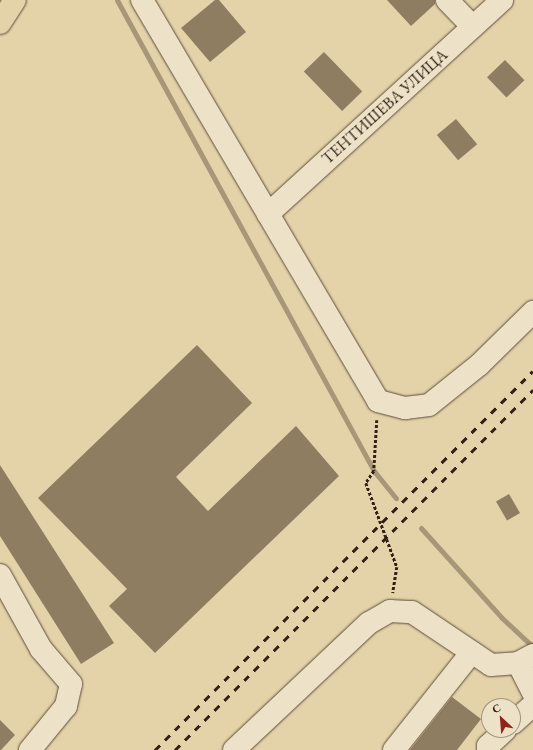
<!DOCTYPE html>
<html>
<head>
<meta charset="utf-8">
<style>
  body { margin:0 }
  #map { position:relative; width:533px; height:750px; overflow:hidden; background:#e4d3a9; font-family:"EB Garamond",serif }
  div>[style] { position:absolute }
  .stream>* { height:5px; margin:-2.5px; padding:0 2.5px; transform-origin:2.5px; border-radius:2.5px; background:#a79677 }
  .building>* { inset:0; background:#8f7d62; transform-origin:0 0 }
  .path>* { height:2.5px; margin-top:-1.25px; transform-origin:0; background:repeating-linear-gradient(90deg,#321f15 0 3px,transparent 0 5px) }
  .roads { filter:drop-shadow(0 0 1px #5e4c3a) drop-shadow(0 0 1px #5e4c3a) }
  .minor>* { height:22px; margin:-11px; padding:0 11px; transform-origin:11px; border-radius:11px; background:#ede2c7 }
  .major>* { height:22px; margin:-11px; padding:0 11px; transform-origin:11px; border-radius:11px; background:#e4d3a9 }
  .rail>* { height:3px; margin-top:-1.5px; transform-origin:0; background:repeating-linear-gradient(90deg,#321f15 0 7px,transparent 0 14px) }
  span { translate:-50% -50%; white-space:nowrap; text-align:center; line-height:1.15; -webkit-text-stroke:3px #ede2c7; paint-order:stroke }
  .street-label { font-size:16px; color:#321f15 }
  .north { position:absolute; left:481px; top:698px; width:40px; height:40px; box-sizing:border-box; background:#ede2c7; border:1px solid #a29480; border-radius:50%; rotate:334deg; font-size:11px; font-weight:700; line-height:16px; text-align:center; color:#321f15 }
  .north::after { content:''; display:block; margin:auto; width:14px; height:18px; background:#8f2418; clip-path:polygon(50% 0,100% 100%,50% 72%,0 100%) }
</style>
</head>
<body>
<div id="map">
  <div class="stream">
    <div style="left:117px;top:0;width:537px;rotate:61.38deg"></div>
    <div style="left:374px;top:471px;width:35px;rotate:51deg"></div>
    <div style="left:421px;top:528px;width:121px;rotate:48deg"></div>
    <div style="left:502px;top:618px;width:42px;rotate:43.1deg"></div>
  </div>
  <div class="building">
    <div style="clip-path:polygon(215px 0,219px 0,246px 32px,210px 62px,181px 28px)"></div>
    <div style="clip-path:polygon(387px 0,435px 0,435px 4px,411px 26px)"></div>
    <div style="left:324px;top:52px;width:55px;height:28px;rotate:46deg"></div>
    <div style="left:505px;top:60px;width:28px;height:25px;rotate:46deg"></div>
    <div style="left:456px;top:119px;width:33px;height:25px;rotate:50deg"></div>
    <div style="clip-path:polygon(197px 345px,252px 403px,176px 477px,208px 511px,296px 426px,339px 476px,155px 653px,109px 606px,127px 589px,38px 498px)"></div>
    <div style="clip-path:polygon(0 465px,114px 643px,81px 664px,0 536px)"></div>
    <div style="left:509px;top:494px;width:22px;height:15px;rotate:60deg"></div>
    <div style="clip-path:polygon(452px 697px,481px 719px,457px 750px,410px 750px)"></div>
    <div style="clip-path:polygon(0 720px,15px 735px,1px 750px,0 750px)"></div>
  </div>
  <div class="path">
    <div style="left:377px;top:420px;width:51px;rotate:93.4deg"></div>
    <div style="left:374px;top:471px;width:14px;rotate:124deg"></div>
    <div style="left:366px;top:483px;width:90px;rotate:69.7deg"></div>
    <div style="left:397px;top:567px;width:26px;rotate:99deg"></div>
  </div>
  <div class="roads">
    <div class="minor">
      <div style="left:142px;top:0;width:465px;rotate:59.5deg"></div>
      <div style="left:378px;top:401px;width:28px;rotate:15deg"></div>
      <div style="left:405px;top:408px;width:24px;rotate:-7deg"></div>
      <div style="left:429px;top:405px;width:64px;rotate:-38.7deg"></div>
      <div style="left:479px;top:365px;width:76px;rotate:-44.5deg"></div>
      <div style="left:447px;top:0;width:37px;rotate:46deg"></div>
      <div style="left:268px;top:214px;width:317px;rotate:-42.4deg"></div>
      <div style="left:0;top:575px;width:85px;rotate:61deg"></div>
      <div style="left:41px;top:649px;width:46px;rotate:49.4deg"></div>
      <div style="left:71px;top:684px;width:23px;rotate:103deg"></div>
      <div style="left:66px;top:706px;width:57px;rotate:129.3deg"></div>
      <div style="left:518px;top:663px;width:33px;rotate:63deg"></div>
      <div style="left:513px;top:723px;width:27px;rotate:-42deg"></div>
      <div style="left:234px;top:750px;width:185px;rotate:-43.3deg"></div>
      <div style="left:369px;top:623px;width:24px;rotate:-30deg"></div>
      <div style="left:390px;top:611px;width:22px;rotate:3deg"></div>
      <div style="left:412px;top:612px;width:95px;rotate:33.9deg"></div>
      <div style="left:491px;top:665px;width:27px;rotate:-4deg"></div>
      <div style="left:518px;top:663px;width:17px;rotate:-28deg"></div>
      <div style="left:394px;top:750px;width:125px;rotate:-51.5deg"></div>
      <div style="left:488px;top:750px;width:4px;rotate:-90deg"></div>
      <div style="left:488px;top:746px;width:23px;rotate:-43deg"></div>
    </div>
    <div class="major">
      <div style="left:0;top:23px;width:27px;rotate:-57deg"></div>
    </div>
  </div>
  <div class="rail">
    <div style="left:155px;top:750px;width:535px;rotate:-45.08deg"></div>
    <div style="left:175px;top:750px;width:508px;rotate:-45.16deg"></div>
  </div>
  <div class="street-label">
    <span style="left:385px;top:107px;rotate:-42deg">ТЕНТИШЕВА УЛИЦА</span>
  </div>
  <div class="north">С</div>
</div>
</body>
</html>
